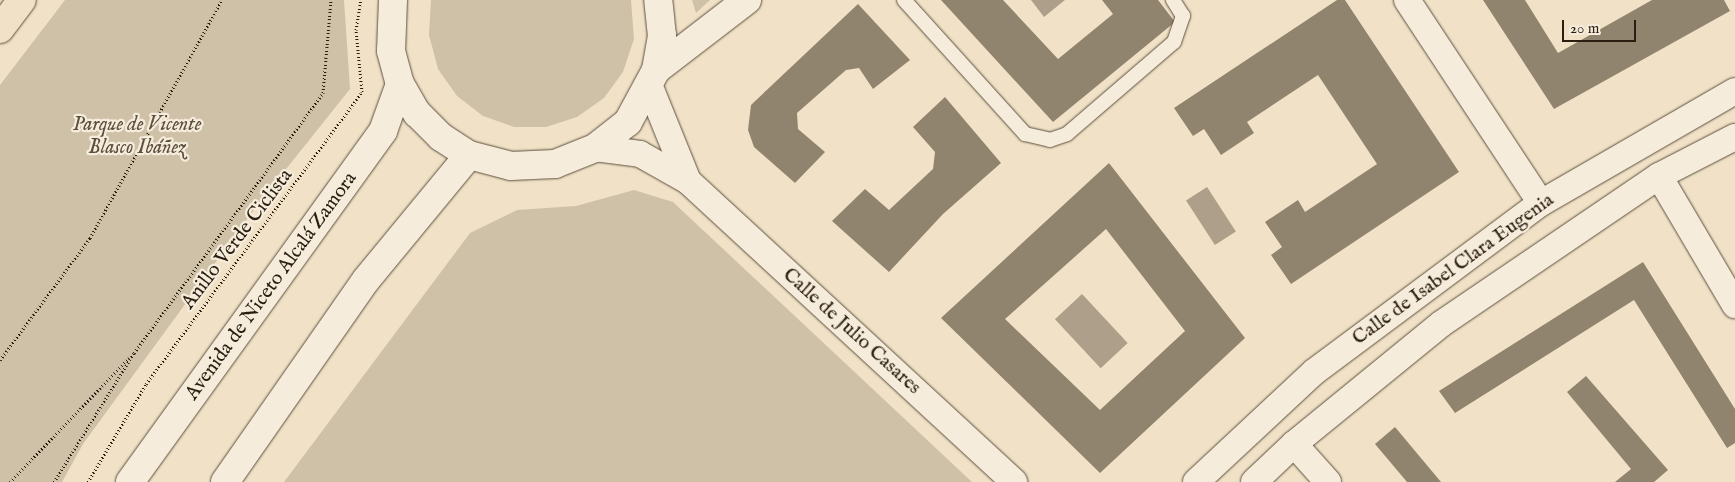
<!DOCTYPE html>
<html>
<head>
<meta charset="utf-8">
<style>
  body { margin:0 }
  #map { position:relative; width:1735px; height:482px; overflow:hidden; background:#f1e2c7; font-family:"IM FELL English",serif }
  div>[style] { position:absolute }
  .green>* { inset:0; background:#cfc1a8 }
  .water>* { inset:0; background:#ad9f89; transform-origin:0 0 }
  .building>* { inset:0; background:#91846f }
  .path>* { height:3px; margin-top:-1.5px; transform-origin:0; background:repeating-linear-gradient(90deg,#2a1e10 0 1px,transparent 0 3.5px) }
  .roads { filter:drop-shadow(0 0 1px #5c4f3e) drop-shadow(0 0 1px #5c4f3e) }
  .service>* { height:14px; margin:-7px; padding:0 7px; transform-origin:7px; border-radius:7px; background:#f6ecdb }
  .minor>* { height:26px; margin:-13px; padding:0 13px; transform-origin:13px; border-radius:13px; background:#f6ecdb }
  .tertiary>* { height:28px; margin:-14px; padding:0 14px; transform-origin:14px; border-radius:14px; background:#f6ecdb }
  .motorway>* { height:28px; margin:-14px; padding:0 14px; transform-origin:14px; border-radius:14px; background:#f1e2c7 }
  span { translate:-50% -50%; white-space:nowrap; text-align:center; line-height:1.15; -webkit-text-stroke:4.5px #f6ecdb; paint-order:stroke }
  .park-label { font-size:20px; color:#5c4f3e; font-style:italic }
  .street-label { font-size:20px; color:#2a1e10 }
  .scale { position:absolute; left:1562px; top:20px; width:74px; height:22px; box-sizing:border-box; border:2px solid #2a1e10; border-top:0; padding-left:6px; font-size:15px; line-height:18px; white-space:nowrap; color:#2a1e10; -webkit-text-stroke:4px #f6ecdb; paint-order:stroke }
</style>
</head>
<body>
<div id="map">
  <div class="green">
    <div style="clip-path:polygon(65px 0,344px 0,350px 89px,259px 203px,83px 444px,62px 482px,0 482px,0 85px)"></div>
    <div style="clip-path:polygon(431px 0,631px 0,634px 39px,623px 72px,604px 98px,577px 117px,546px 127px,514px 127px,483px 116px,457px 96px,438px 69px,429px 35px)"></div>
    <div style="clip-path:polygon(692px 0,710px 0,696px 13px)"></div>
    <div style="clip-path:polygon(634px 190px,673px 202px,972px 482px,284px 482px,470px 233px,517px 210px,576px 206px)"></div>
  </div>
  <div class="water">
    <div style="clip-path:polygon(1031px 0,1065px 0,1044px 17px)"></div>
    <div style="left:1207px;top:187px;width:53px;height:25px;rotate:57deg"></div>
    <div style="left:1082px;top:294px;width:67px;height:37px;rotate:47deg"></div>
  </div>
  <div class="building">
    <div style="clip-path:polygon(941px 0,1003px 0,1058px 59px,1113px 14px,1102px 0,1158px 0,1175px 22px,1053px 122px)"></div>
    <div style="clip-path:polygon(1337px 0,1345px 0,1459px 172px,1291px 284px,1271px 255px,1282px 247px,1265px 222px,1298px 200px,1305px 212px,1377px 164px,1318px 75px,1247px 122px,1254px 133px,1221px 155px,1204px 129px,1193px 136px,1174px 108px)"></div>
    <div style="clip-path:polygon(1483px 0,1525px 0,1558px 53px,1652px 0,1724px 0,1730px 11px,1554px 109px)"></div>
    <div style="clip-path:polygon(858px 4px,910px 60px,873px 89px,859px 68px,846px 70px,797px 113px,798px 129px,825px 152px,795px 183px,754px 147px,748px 130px,751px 105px)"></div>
    <div style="clip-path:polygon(945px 97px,1001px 163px,943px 214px,889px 272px,832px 221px,865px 189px,889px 210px,933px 169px,935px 152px,913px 127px)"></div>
    <div style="clip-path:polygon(evenodd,1109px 163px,1245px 338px,1100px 473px,941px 318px,1109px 163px,1106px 229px,1185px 331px,1100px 410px,1005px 319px,1106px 229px)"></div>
    <div style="clip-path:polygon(1643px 262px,1735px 409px,1735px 443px,1727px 448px,1634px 300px,1455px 413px,1439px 391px)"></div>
    <div style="clip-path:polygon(1586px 376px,1668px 470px,1654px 482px,1615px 482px,1631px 469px,1567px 392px)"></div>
    <div style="clip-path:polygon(1395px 427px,1441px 482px,1407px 482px,1375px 444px)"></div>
  </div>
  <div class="path">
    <div style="left:0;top:360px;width:152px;rotate:-53.6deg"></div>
    <div style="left:90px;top:238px;width:272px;rotate:-61deg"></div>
    <div style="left:10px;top:482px;width:172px;rotate:-46.2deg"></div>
    <div style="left:54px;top:482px;width:152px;rotate:-58.2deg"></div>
    <div style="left:134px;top:353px;width:321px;rotate:-54deg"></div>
    <div style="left:323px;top:93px;width:93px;rotate:-85.1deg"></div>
    <div style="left:88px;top:482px;width:114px;rotate:-59.4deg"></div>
    <div style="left:146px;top:384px;width:363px;rotate:-53.5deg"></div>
    <div style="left:362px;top:92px;width:62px;rotate:-95.5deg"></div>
    <div style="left:356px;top:30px;width:30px;rotate:-81deg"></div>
  </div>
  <div class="roads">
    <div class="service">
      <div style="left:904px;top:0;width:181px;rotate:47.9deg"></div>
      <div style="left:1025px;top:134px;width:26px;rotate:13deg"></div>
      <div style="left:1050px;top:140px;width:18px;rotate:-19deg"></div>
      <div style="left:1067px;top:134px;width:141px;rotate:-40.7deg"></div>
      <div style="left:1174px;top:42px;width:28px;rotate:-71deg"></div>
      <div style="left:1183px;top:16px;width:19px;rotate:-122deg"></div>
    </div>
    <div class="minor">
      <div style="left:1407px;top:0;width:243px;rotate:56.6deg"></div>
      <div style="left:650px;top:87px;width:101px;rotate:68deg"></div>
      <div style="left:595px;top:148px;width:45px;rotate:7.6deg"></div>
      <div style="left:640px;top:154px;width:55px;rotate:29.4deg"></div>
      <div style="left:688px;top:181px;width:444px;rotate:42.7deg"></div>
      <div style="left:1659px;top:176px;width:150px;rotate:59.5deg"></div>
      <div style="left:1294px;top:444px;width:51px;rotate:48.2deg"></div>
      <div style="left:1196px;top:482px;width:161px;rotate:-43deg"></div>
      <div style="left:1314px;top:372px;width:283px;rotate:-36.7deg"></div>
      <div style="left:1541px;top:203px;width:224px;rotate:-30deg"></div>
      <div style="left:1254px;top:482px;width:55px;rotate:-43.5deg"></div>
      <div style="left:1294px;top:444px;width:190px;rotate:-39.2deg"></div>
      <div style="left:1441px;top:324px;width:263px;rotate:-34.2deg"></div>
      <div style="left:1659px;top:176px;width:85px;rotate:-27.2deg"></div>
    </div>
    <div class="tertiary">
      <div style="left:393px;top:0;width:51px;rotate:92.2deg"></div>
      <div style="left:391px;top:51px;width:34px;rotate:75deg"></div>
      <div style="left:400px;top:84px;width:34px;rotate:60deg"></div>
      <div style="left:417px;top:113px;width:34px;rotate:45deg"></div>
      <div style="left:441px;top:137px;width:33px;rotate:33deg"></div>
      <div style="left:469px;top:155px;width:43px;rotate:14.7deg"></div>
      <div style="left:511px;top:166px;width:44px;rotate:-2.6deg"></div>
      <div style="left:555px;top:164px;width:43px;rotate:-21.8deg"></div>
      <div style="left:595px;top:148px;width:42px;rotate:-38.2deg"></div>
      <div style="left:628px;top:122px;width:59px;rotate:-61.7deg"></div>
      <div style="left:656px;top:70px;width:35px;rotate:-80deg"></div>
      <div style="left:662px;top:36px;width:36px;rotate:-96deg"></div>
      <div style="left:656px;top:70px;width:115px;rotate:-37.6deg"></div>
      <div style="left:130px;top:482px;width:433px;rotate:-54.2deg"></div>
      <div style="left:383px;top:131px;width:50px;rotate:-70.1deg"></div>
      <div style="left:225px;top:482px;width:246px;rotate:-55.1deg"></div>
      <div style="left:366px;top:280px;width:162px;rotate:-50.5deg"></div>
    </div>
    <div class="motorway">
      <div style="left:0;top:29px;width:36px;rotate:-53deg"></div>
    </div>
  </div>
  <div class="park-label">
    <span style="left:137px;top:136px">Parque de Vicente<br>Blasco Ibáñez</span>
  </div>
  <div class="street-label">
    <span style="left:237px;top:239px;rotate:-53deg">Anillo Verde Ciclista</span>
    <span style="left:1453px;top:269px;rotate:-36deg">Calle de Isabel Clara Eugenia</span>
    <span style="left:271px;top:286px;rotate:-54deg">Avenida de Niceto Alcalá Zamora</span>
    <span style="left:852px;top:331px;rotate:42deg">Calle de Julio Casares</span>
  </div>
  <div class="scale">20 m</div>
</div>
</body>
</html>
